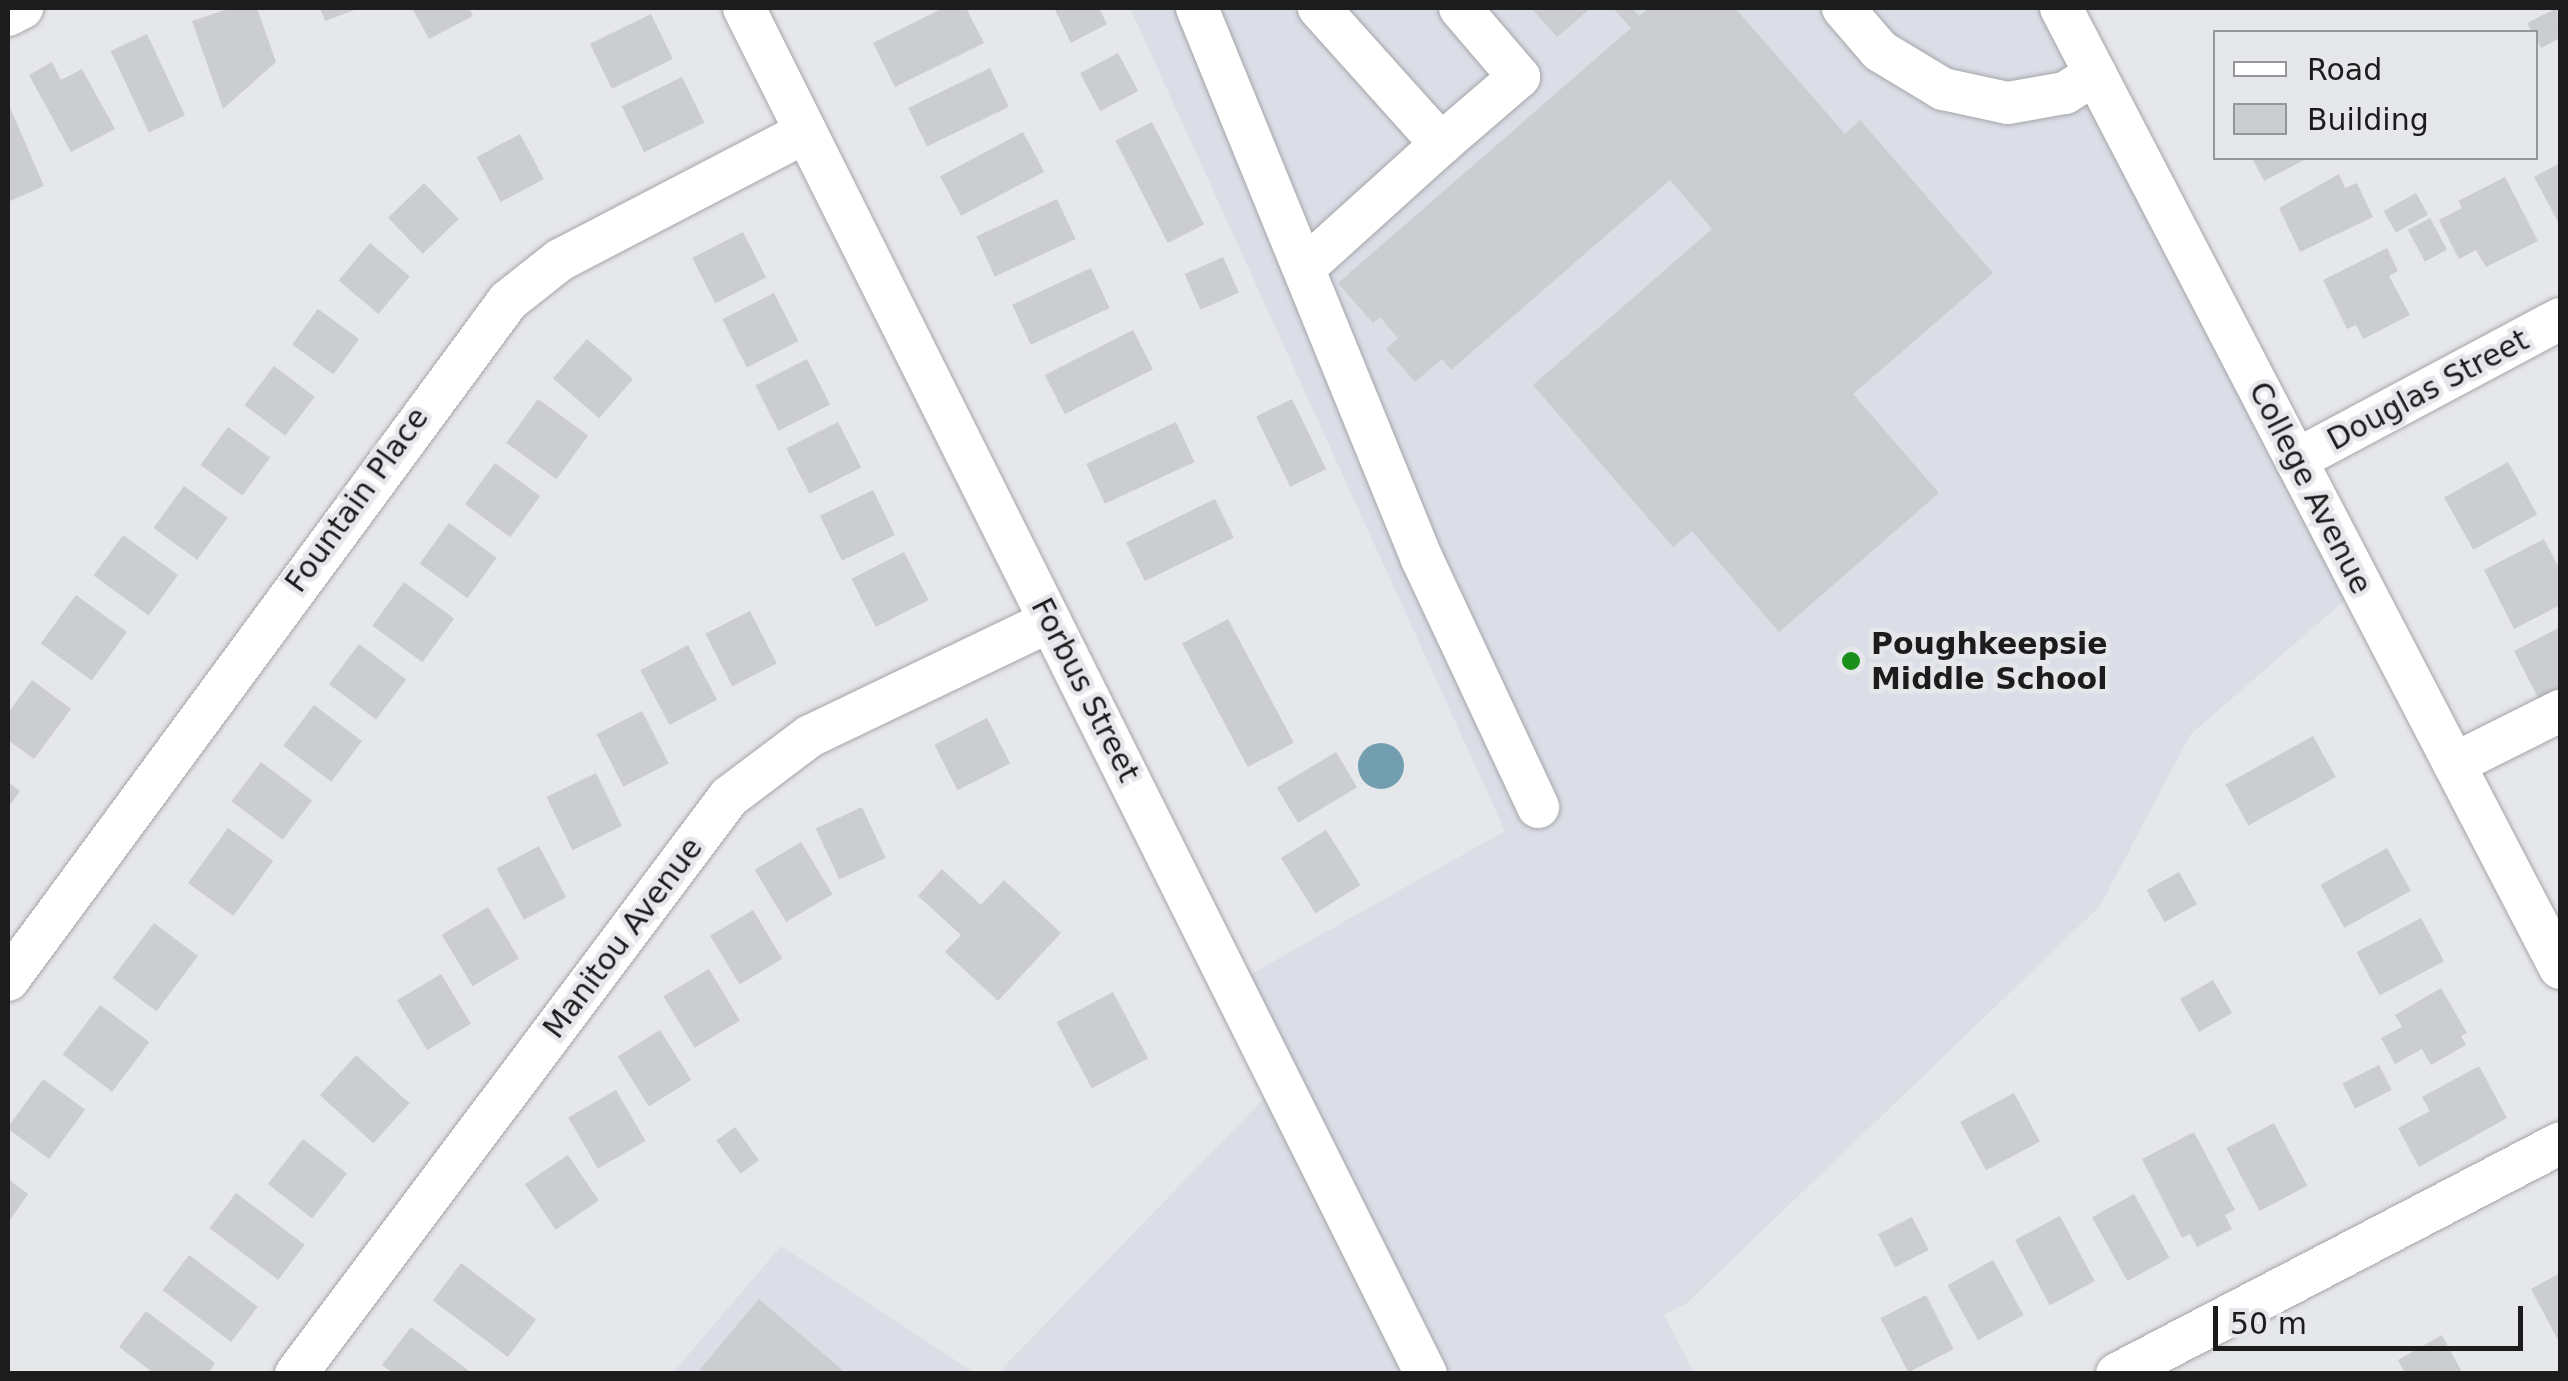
<!DOCTYPE html>
<html>
<head>
<meta charset="utf-8">
<style>
  body { margin:0 }
  #map { position:relative; width:2568px; height:1381px; overflow:hidden; background:#e6e7ea; font-family:"DejaVu Sans",sans-serif }
  div>[style] { position:absolute }
  .built>* { inset:0; background:#dbdde7 }
  .water>* { inset:0; background:#739eb0 }
  .round { border-radius:50% }
  .building>* { inset:0; background:#cbcdd0; transform-origin:0 0 }
  .roads { filter:drop-shadow(0 0 2px #a4a5a8) drop-shadow(0 0 2px #a4a5a8) }
  .minor>* { height:42px; margin:-21px; padding:0 21px; transform-origin:21px; border-radius:21px; background:#fff }
  .dots>* { width:28px; height:28px; translate:-50% -50%; box-sizing:border-box; border:5px solid #e6e7ea; border-radius:50% }
  span { translate:-50% -50%; white-space:nowrap; text-align:center; line-height:1.15; -webkit-text-stroke:9px #e6e7ea; paint-order:stroke }
  .street-label { font-size:30px; color:#1c1c1d }
  .poi-label { font-size:30px; color:#1c1c1d; font-weight:700 }
  .left { translate:0 -50%; text-align:left }
  .frame { position:absolute; inset:0; border:10px solid #1c1c1d; pointer-events:none }
  .legend { position:absolute; left:2213px; top:30px; width:325px; height:130px; box-sizing:border-box; background:#e6e7ea; border:2px solid #959698; margin:0; padding:12px 18px; list-style:none; font-size:30px; color:#1c1c1d }
  .legend li { display:flex; align-items:center; gap:20px; height:50px }
  .legend b { width:50px; border:2px solid #959698 }
  .scale { position:absolute; left:2213px; top:1306px; width:310px; height:45px; box-sizing:border-box; border:5px solid #1c1c1d; border-top:0; padding-left:12px; font-size:30px; line-height:35px; white-space:nowrap; color:#1c1c1d; -webkit-text-stroke:8px #e6e7ea; paint-order:stroke }
</style>
</head>
<body>
<div id="map">
  <div class="built">
    <div style="clip-path:polygon(1130px 8px,2061px 8px,2361px 586px,2190px 735px,2100px 906px,1687px 1303px,1664px 1315px,1694px 1373px,997px 1374px,1280px 1082px,1232px 985px,1505px 831px)"></div>
    <div style="clip-path:polygon(781px 1246px,975px 1373px,672px 1374px)"></div>
  </div>
  <div class="water">
    <div class="round" style="left:1358px;top:743px;width:46px;height:46px"></div>
  </div>
  <div class="building">
    <div style="clip-path:polygon(231px 8px,257px 8px,276px 62px,223px 109px,192px 21px)"></div>
    <div style="clip-path:polygon(320px 8px,360px 8px,325px 21px)"></div>
    <div style="clip-path:polygon(412px 8px,469px 8px,473px 16px,429px 39px)"></div>
    <div style="clip-path:polygon(943px 8px,966px 8px,984px 43px,895px 87px,873px 43px)"></div>
    <div style="clip-path:polygon(1054px 8px,1099px 8px,1107px 24px,1071px 43px)"></div>
    <div style="clip-path:polygon(1531px 8px,1591px 8px,1557px 37px)"></div>
    <div style="clip-path:polygon(1613px 8px,1632px 8px,1639px 16px,1650px 8px,1735px 8px,1845px 134px,1860px 120px,1993px 273px,1853px 394px,1939px 493px,1779px 632px,1692px 531px,1673px 547px,1533px 385px,1712px 229px,1670px 180px,1451px 370px,1442px 359px,1415px 382px,1386px 349px,1398px 338px,1380px 317px,1373px 323px,1338px 283px,1631px 28px)"></div>
    <div style="clip-path:polygon(2557px 8px,2560px 38px,2541px 48px,2527px 23px)"></div>
    <div style="left:651px;top:14px;width:50px;height:68px;rotate:64deg"></div>
    <div style="left:147px;top:34px;width:90px;height:40px;rotate:65deg"></div>
    <div style="left:1118px;top:53px;width:43px;height:43px;rotate:62deg"></div>
    <div style="clip-path:polygon(52px 62px,61px 80px,82px 69px,115px 129px,71px 152px,29px 75px)"></div>
    <div style="left:990px;top:68px;width:43px;height:91px;rotate:64deg"></div>
    <div style="left:682px;top:77px;width:51px;height:67px;rotate:64deg"></div>
    <div style="clip-path:polygon(8px 103px,44px 186px,8px 202px)"></div>
    <div style="left:1152px;top:122px;width:115px;height:41px;rotate:63deg"></div>
    <div style="left:1023px;top:132px;width:45px;height:94px;rotate:62deg"></div>
    <div style="left:520px;top:134px;width:51px;height:49px;rotate:62deg"></div>
    <div style="clip-path:polygon(2252px 158px,2308px 158px,2264px 181px)"></div>
    <div style="clip-path:polygon(2560px 163px,2560px 220px,2558px 222px,2534px 177px)"></div>
    <div style="clip-path:polygon(2339px 174px,2345px 188px,2357px 183px,2373px 217px,2300px 252px,2279px 208px)"></div>
    <div style="clip-path:polygon(2505px 177px,2538px 241px,2486px 267px,2476px 250px,2459px 259px,2439px 220px,2462px 208px,2458px 201px)"></div>
    <div style="left:424px;top:183px;width:50px;height:50px;rotate:46deg"></div>
    <div style="left:2416px;top:193px;width:25px;height:37px;rotate:61deg"></div>
    <div style="left:1057px;top:199px;width:44px;height:89px;rotate:65deg"></div>
    <div style="left:2430px;top:218px;width:36px;height:25px;rotate:62deg"></div>
    <div style="left:743px;top:232px;width:51px;height:57px;rotate:63deg"></div>
    <div style="left:370px;top:243px;width:52px;height:49px;rotate:40deg"></div>
    <div style="clip-path:polygon(2387px 248px,2398px 271px,2389px 276px,2410px 315px,2363px 339px,2356px 325px,2347px 329px,2323px 280px)"></div>
    <div style="left:1223px;top:257px;width:39px;height:42px;rotate:66deg"></div>
    <div style="left:1091px;top:268px;width:44px;height:87px;rotate:65deg"></div>
    <div style="left:774px;top:293px;width:54px;height:58px;rotate:63deg"></div>
    <div style="left:318px;top:309px;width:51px;height:44px;rotate:36deg"></div>
    <div style="left:1133px;top:330px;width:44px;height:99px;rotate:63deg"></div>
    <div style="left:587px;top:339px;width:61px;height:52px;rotate:41deg"></div>
    <div style="left:807px;top:359px;width:51px;height:58px;rotate:63deg"></div>
    <div style="left:274px;top:366px;width:51px;height:49px;rotate:37deg"></div>
    <div style="left:538px;top:399px;width:62px;height:54px;rotate:36deg"></div>
    <div style="left:1292px;top:399px;width:78px;height:40px;rotate:64deg"></div>
    <div style="left:838px;top:422px;width:51px;height:58px;rotate:63deg"></div>
    <div style="left:1176px;top:422px;width:44px;height:99px;rotate:65deg"></div>
    <div style="left:228px;top:427px;width:52px;height:47px;rotate:36deg"></div>
    <div style="left:2508px;top:462px;width:60px;height:73px;rotate:61deg"></div>
    <div style="left:495px;top:463px;width:56px;height:51px;rotate:36deg"></div>
    <div style="left:184px;top:486px;width:54px;height:52px;rotate:36deg"></div>
    <div style="left:873px;top:490px;width:50px;height:59px;rotate:64deg"></div>
    <div style="left:1215px;top:499px;width:43px;height:99px;rotate:64deg"></div>
    <div style="left:449px;top:523px;width:59px;height:50px;rotate:36deg"></div>
    <div style="left:123px;top:535px;width:68px;height:50px;rotate:36deg"></div>
    <div style="clip-path:polygon(2544px 539px,2560px 570px,2560px 605px,2514px 629px,2484px 570px)"></div>
    <div style="left:904px;top:552px;width:54px;height:59px;rotate:63deg"></div>
    <div style="left:404px;top:582px;width:62px;height:54px;rotate:36deg"></div>
    <div style="left:76px;top:595px;width:63px;height:60px;rotate:36deg"></div>
    <div style="left:750px;top:611px;width:59px;height:50px;rotate:63deg"></div>
    <div style="left:1228px;top:619px;width:140px;height:52px;rotate:62deg"></div>
    <div style="clip-path:polygon(2560px 627px,2560px 706px,2546px 713px,2514px 651px)"></div>
    <div style="left:359px;top:644px;width:59px;height:50px;rotate:37deg"></div>
    <div style="left:688px;top:645px;width:62px;height:54px;rotate:62deg"></div>
    <div style="clip-path:polygon(32px 680px,71px 709px,34px 759px,8px 740px,8px 713px)"></div>
    <div style="left:314px;top:705px;width:60px;height:51px;rotate:37deg"></div>
    <div style="left:642px;top:711px;width:59px;height:51px;rotate:63deg"></div>
    <div style="left:987px;top:718px;width:51px;height:59px;rotate:63deg"></div>
    <div style="left:2313px;top:736px;width:47px;height:100px;rotate:61deg"></div>
    <div style="left:1336px;top:752px;width:41px;height:69px;rotate:59deg"></div>
    <div style="left:261px;top:762px;width:64px;height:49px;rotate:37deg"></div>
    <div style="left:596px;top:773px;width:59px;height:55px;rotate:64deg"></div>
    <div style="clip-path:polygon(8px 782px,20px 791px,8px 808px)"></div>
    <div style="left:862px;top:807px;width:56px;height:51px;rotate:65deg"></div>
    <div style="left:228px;top:828px;width:56px;height:68px;rotate:36deg"></div>
    <div style="left:1326px;top:830px;width:65px;height:53px;rotate:58deg"></div>
    <div style="left:801px;top:842px;width:61px;height:54px;rotate:59deg"></div>
    <div style="left:539px;top:846px;width:58px;height:48px;rotate:62deg"></div>
    <div style="left:2387px;top:848px;width:49px;height:76px;rotate:61deg"></div>
    <div style="clip-path:polygon(942px 869px,981px 905px,1004px 880px,1061px 933px,998px 1001px,945px 952px,961px 935px,918px 896px)"></div>
    <div style="left:2179px;top:872px;width:37px;height:37px;rotate:61deg"></div>
    <div style="left:488px;top:907px;width:60px;height:54px;rotate:59deg"></div>
    <div style="left:753px;top:910px;width:57px;height:50px;rotate:59deg"></div>
    <div style="left:2421px;top:918px;width:49px;height:73px;rotate:62deg"></div>
    <div style="left:154px;top:923px;width:55px;height:69px;rotate:37deg"></div>
    <div style="left:709px;top:969px;width:60px;height:53px;rotate:59deg"></div>
    <div style="left:441px;top:974px;width:58px;height:51px;rotate:59deg"></div>
    <div style="left:2213px;top:980px;width:38px;height:38px;rotate:60deg"></div>
    <div style="clip-path:polygon(2441px 988px,2467px 1033px,2461px 1036px,2466px 1045px,2431px 1065px,2422px 1049px,2395px 1064px,2381px 1038px,2402px 1027px,2395px 1015px)"></div>
    <div style="left:1113px;top:992px;width:75px;height:64px;rotate:62deg"></div>
    <div style="left:100px;top:1005px;width:62px;height:62px;rotate:37deg"></div>
    <div style="left:660px;top:1030px;width:59px;height:50px;rotate:58deg"></div>
    <div style="left:356px;top:1055px;width:72px;height:54px;rotate:42deg"></div>
    <div style="left:2379px;top:1065px;width:28px;height:41px;rotate:63deg"></div>
    <div style="clip-path:polygon(2479px 1066px,2507px 1118px,2419px 1167px,2398px 1128px,2430px 1111px,2422px 1097px)"></div>
    <div style="left:43px;top:1079px;width:52px;height:61px;rotate:36deg"></div>
    <div style="left:616px;top:1090px;width:59px;height:55px;rotate:60deg"></div>
    <div style="left:2014px;top:1093px;width:55px;height:61px;rotate:62deg"></div>
    <div style="left:2274px;top:1123px;width:71px;height:54px;rotate:62deg"></div>
    <div style="left:735px;top:1127px;width:41px;height:23px;rotate:54deg"></div>
    <div style="clip-path:polygon(2194px 1132px,2235px 1210px,2225px 1215px,2232px 1229px,2197px 1247px,2190px 1234px,2182px 1238px,2142px 1159px)"></div>
    <div style="left:303px;top:1139px;width:56px;height:57px;rotate:38deg"></div>
    <div style="left:568px;top:1155px;width:55px;height:52px;rotate:56deg"></div>
    <div style="clip-path:polygon(8px 1179px,28px 1194px,8px 1223px)"></div>
    <div style="left:236px;top:1193px;width:86px;height:44px;rotate:37deg"></div>
    <div style="left:2134px;top:1194px;width:73px;height:48px;rotate:61deg"></div>
    <div style="left:2060px;top:1216px;width:74px;height:51px;rotate:62deg"></div>
    <div style="left:1912px;top:1217px;width:37px;height:38px;rotate:63deg"></div>
    <div style="left:189px;top:1255px;width:86px;height:44px;rotate:37deg"></div>
    <div style="left:1993px;top:1260px;width:63px;height:52px;rotate:61deg"></div>
    <div style="left:461px;top:1263px;width:94px;height:47px;rotate:37deg"></div>
    <div style="clip-path:polygon(2560px 1273px,2560px 1344px,2531px 1289px)"></div>
    <div style="left:1926px;top:1295px;width:61px;height:51px;rotate:63deg"></div>
    <div style="clip-path:polygon(759px 1299px,847px 1374px,696px 1374px)"></div>
    <div style="clip-path:polygon(146px 1311px,215px 1363px,208px 1374px,155px 1374px,119px 1347px)"></div>
    <div style="clip-path:polygon(411px 1327px,473px 1374px,394px 1374px,382px 1365px)"></div>
    <div style="clip-path:polygon(2442px 1335px,2463px 1374px,2405px 1374px,2398px 1360px)"></div>
  </div>
  <div class="roads">
    <div class="minor">
      <div style="left:744px;top:8px;width:1527px;rotate:63.47deg"></div>
      <div style="left:1197px;top:8px;width:595px;rotate:67.79deg"></div>
      <div style="left:1422px;top:559px;width:274px;rotate:64.9deg"></div>
      <div style="left:1843px;top:8px;width:57px;rotate:49.3deg"></div>
      <div style="left:1880px;top:51px;width:74px;rotate:31.1deg"></div>
      <div style="left:1943px;top:89px;width:66px;rotate:12.2deg"></div>
      <div style="left:2008px;top:103px;width:58px;rotate:-10deg"></div>
      <div style="left:2065px;top:93px;width:36px;rotate:-32deg"></div>
      <div style="left:2061px;top:8px;width:1082px;rotate:62.53deg"></div>
      <div style="left:8px;top:15px;width:16px;rotate:-27deg"></div>
      <div style="left:1441px;top:144px;width:103px;rotate:-40.7deg"></div>
      <div style="left:1519px;top:77px;width:91px;rotate:-130.5deg"></div>
      <div style="left:1304px;top:268px;width:185px;rotate:-42.1deg"></div>
      <div style="left:1441px;top:144px;width:183px;rotate:-131.9deg"></div>
      <div style="left:2296px;top:460px;width:299px;rotate:-28.1deg"></div>
      <div style="left:2454px;top:764px;width:119px;rotate:-26.6deg"></div>
      <div style="left:8px;top:980px;width:843px;rotate:-53.63deg"></div>
      <div style="left:508px;top:301px;width:66px;rotate:-38.3deg"></div>
      <div style="left:560px;top:260px;width:277px;rotate:-27.5deg"></div>
      <div style="left:296px;top:1374px;width:721px;rotate:-53.11deg"></div>
      <div style="left:729px;top:797px;width:101px;rotate:-37deg"></div>
      <div style="left:810px;top:736px;width:266px;rotate:-25.6deg"></div>
      <div style="left:2117px;top:1374px;width:500px;rotate:-27.5deg"></div>
    </div>
  </div>
  <div class="dots">
    <div style="left:1851px;top:661px;background:#19901c"></div>
  </div>
  <div class="street-label">
    <span style="left:2428px;top:390px;rotate:-28deg">Douglas Street</span>
    <span style="left:2310px;top:488px;rotate:63deg">College Avenue</span>
    <span style="left:357px;top:500px;rotate:-54deg">Fountain Place</span>
    <span style="left:1085px;top:690px;rotate:63deg">Forbus Street</span>
    <span style="left:623px;top:938px;rotate:-53deg">Manitou Avenue</span>
  </div>
  <div class="poi-label">
    <span class="left" style="left:1871px;top:661px">Poughkeepsie<br>Middle School</span>
  </div>
  <div class="frame"></div>
  <ul class="legend">
  <li><b style="height:12px;background:#fff"></b>Road</li>
  <li><b style="height:28px;background:#cbcdd0"></b>Building</li>
  </ul>
  <div class="scale">50 m</div>
</div>
</body>
</html>
